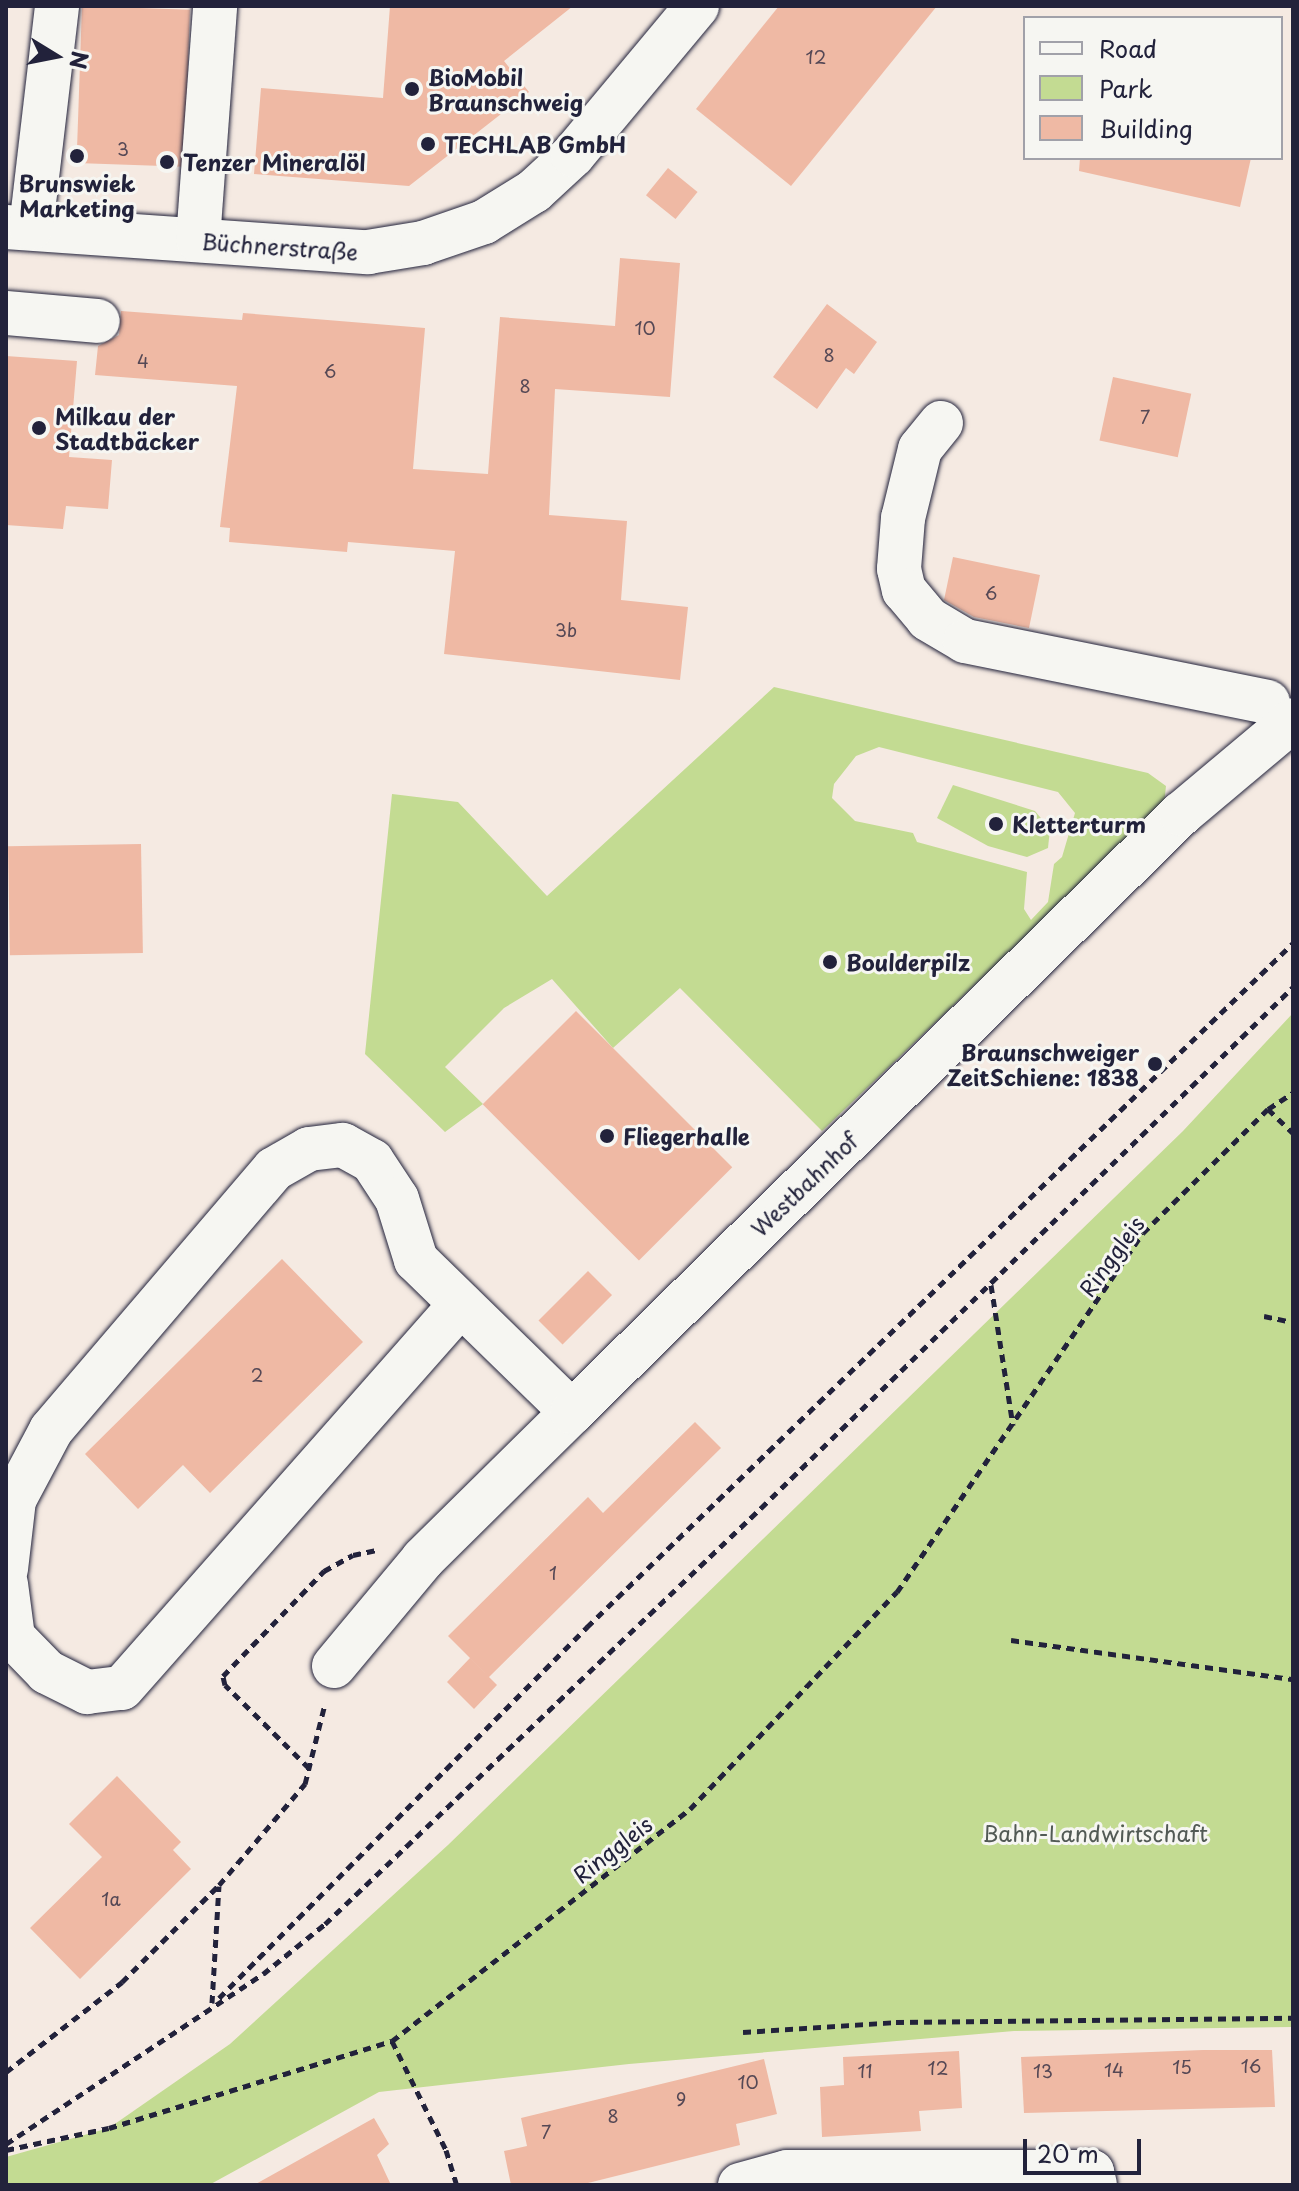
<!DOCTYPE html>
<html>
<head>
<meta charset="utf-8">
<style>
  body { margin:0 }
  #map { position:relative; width:1299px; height:2191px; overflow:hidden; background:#f5eae2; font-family:"Playpen Sans",sans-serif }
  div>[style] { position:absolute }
  .green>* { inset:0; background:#c3db92 }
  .building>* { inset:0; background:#efb9a4; transform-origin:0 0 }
  .path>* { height:5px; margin-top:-2.5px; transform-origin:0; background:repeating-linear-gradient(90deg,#22223b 0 8px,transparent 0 14px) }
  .roads { filter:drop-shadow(0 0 2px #22223b) drop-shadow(0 0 2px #22223b) }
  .minor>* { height:44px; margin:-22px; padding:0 22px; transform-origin:22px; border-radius:22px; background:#f6f6f2 }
  .dots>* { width:22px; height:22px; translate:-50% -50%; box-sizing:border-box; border:4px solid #f6f6f2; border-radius:50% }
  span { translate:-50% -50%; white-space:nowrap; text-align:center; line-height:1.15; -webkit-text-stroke:6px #f6f6f2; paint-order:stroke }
  .number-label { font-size:18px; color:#554855 }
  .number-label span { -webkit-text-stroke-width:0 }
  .poi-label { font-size:22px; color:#22223b; font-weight:700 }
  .left { translate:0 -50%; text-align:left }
  .right { translate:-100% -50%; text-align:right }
  .street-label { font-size:22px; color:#22223b }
  .park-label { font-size:22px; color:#525a55 }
  .frame { position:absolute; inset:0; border:8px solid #22223b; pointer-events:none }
  .legend { position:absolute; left:1023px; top:16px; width:260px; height:144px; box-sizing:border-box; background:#f6f6f2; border:2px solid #a1a1a9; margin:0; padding:10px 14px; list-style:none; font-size:24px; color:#22223b }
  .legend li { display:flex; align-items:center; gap:16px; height:40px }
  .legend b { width:40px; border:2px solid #a1a1a9 }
  .north { position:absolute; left:16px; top:16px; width:80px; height:80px; -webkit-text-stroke:6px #f6f6f2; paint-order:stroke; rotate:100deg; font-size:22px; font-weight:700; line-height:32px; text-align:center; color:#22223b }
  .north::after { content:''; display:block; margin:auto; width:28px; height:36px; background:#22223b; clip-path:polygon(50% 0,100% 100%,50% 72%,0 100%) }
  .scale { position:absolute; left:1023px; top:2139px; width:118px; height:36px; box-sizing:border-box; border:4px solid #22223b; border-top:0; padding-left:10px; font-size:24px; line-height:28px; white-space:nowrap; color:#22223b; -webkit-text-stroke:6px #f6f6f2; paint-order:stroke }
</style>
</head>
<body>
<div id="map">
  <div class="green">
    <div style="clip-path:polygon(evenodd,774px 687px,1148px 773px,1166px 786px,1164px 804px,822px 1131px,680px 988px,613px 1048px,552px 979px,504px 1008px,445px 1067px,483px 1104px,445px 1132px,365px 1054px,392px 794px,458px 802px,547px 896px,774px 687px,879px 747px,1058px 792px,1075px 813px,1062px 857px,1054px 864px,1048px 902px,1031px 920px,1024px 909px,1027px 872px,917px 842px,913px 833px,855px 821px,832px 798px,834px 784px,856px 756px,879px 747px)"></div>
    <div style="clip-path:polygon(953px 785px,1035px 811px,1050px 829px,1048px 848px,1027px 857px,988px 846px,937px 818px)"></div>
    <div style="clip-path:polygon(1293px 1013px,1293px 2027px,1014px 2031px,629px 2064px,379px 2092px,209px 2185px,6px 2185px,6px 2157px,109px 2128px,230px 2044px,448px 1845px,1183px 1131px)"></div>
  </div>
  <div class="building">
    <div style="left:82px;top:6px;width:108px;height:157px;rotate:2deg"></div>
    <div style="clip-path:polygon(390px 6px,573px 6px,504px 61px,529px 92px,409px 186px,254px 174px,261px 88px,383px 98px)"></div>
    <div style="clip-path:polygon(779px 6px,937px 6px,791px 186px,696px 109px)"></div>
    <div style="clip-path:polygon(1080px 158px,1251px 158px,1240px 207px,1079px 171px)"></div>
    <div style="left:668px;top:168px;width:38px;height:35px;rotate:39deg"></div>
    <div style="clip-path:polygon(620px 258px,680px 263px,670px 397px,555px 389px,549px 515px,627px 521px,621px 600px,688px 607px,680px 680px,444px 654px,455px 551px,348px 542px,347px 552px,229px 542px,230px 528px,220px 527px,237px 386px,95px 375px,98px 346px,119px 335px,121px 311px,242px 320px,243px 313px,425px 328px,413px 469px,488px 474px,500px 317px,615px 326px)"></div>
    <div style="clip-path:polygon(827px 304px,877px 342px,854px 374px,846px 368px,817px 409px,773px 377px)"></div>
    <div style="clip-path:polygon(6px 356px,77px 361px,69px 457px,112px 460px,108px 509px,66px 506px,63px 529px,6px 525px)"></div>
    <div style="left:1113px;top:377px;width:80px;height:65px;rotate:12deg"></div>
    <div style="clip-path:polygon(953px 557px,1040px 575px,1029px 628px,974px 617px,944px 600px)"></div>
    <div style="left:141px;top:844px;width:109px;height:133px;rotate:89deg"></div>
    <div style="left:576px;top:1011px;width:221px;height:132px;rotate:45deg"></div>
    <div style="clip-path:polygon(282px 1259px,363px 1342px,210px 1493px,183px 1465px,138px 1509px,85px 1454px)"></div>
    <div style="left:588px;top:1271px;width:34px;height:70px;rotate:45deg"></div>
    <div style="clip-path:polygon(695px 1422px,721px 1448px,489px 1677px,497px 1685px,474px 1709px,447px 1682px,470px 1658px,485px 1673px,448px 1636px,588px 1497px,603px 1513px)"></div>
    <div style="clip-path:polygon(117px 1776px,181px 1842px,173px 1850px,191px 1869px,80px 1979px,30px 1928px,102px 1857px,69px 1824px)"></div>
    <div style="clip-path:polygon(1203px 2050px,1272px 2050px,1275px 2107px,1024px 2113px,1021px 2057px)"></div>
    <div style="clip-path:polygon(959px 2051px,962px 2108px,919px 2111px,921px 2131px,822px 2137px,820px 2087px,844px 2085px,843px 2057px)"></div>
    <div style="clip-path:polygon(764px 2059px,777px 2114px,736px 2124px,740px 2145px,580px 2185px,511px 2185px,504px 2151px,527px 2146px,521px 2118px)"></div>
    <div style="clip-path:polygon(374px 2118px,389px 2144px,377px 2155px,391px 2185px,254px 2185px)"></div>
  </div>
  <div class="path">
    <div style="left:1268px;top:1109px;width:35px;rotate:44deg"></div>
    <div style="left:991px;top:1285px;width:142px;rotate:81.1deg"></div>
    <div style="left:1264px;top:1316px;width:30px;rotate:12deg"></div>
    <div style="left:1011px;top:1640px;width:285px;rotate:7.9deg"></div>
    <div style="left:309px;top:1768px;width:118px;rotate:-135.3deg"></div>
    <div style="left:225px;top:1685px;width:9px;rotate:-103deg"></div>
    <div style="left:223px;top:1676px;width:146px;rotate:-46.1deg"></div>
    <div style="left:324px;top:1571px;width:33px;rotate:-29deg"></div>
    <div style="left:353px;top:1555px;width:24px;rotate:-12deg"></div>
    <div style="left:219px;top:1998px;width:523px;rotate:-45.23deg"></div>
    <div style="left:587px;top:1627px;width:983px;rotate:-44.09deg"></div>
    <div style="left:212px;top:2003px;width:117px;rotate:-86.6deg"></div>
    <div style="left:743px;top:2032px;width:153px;rotate:-3.7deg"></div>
    <div style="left:896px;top:2022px;width:397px;rotate:-0.6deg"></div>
    <div style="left:392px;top:2041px;width:122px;rotate:63.6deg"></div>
    <div style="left:446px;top:2150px;width:37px;rotate:73deg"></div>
    <div style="left:6px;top:2072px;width:147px;rotate:-37.8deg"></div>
    <div style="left:122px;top:1982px;width:137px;rotate:-45deg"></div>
    <div style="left:219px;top:1885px;width:133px;rotate:-49.6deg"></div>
    <div style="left:305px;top:1784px;width:82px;rotate:-76deg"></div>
    <div style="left:6px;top:2144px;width:308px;rotate:-33.5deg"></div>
    <div style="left:263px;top:1974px;width:80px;rotate:-38.9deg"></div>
    <div style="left:325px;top:1924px;width:603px;rotate:-43.66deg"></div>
    <div style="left:761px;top:1508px;width:745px;rotate:-44.4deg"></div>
    <div style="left:6px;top:2150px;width:105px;rotate:-12.1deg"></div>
    <div style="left:109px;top:2128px;width:296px;rotate:-17.1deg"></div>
    <div style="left:392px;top:2041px;width:378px;rotate:-37.9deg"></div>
    <div style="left:690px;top:1809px;width:300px;rotate:-46.4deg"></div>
    <div style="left:897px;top:1592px;width:435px;rotate:-55.6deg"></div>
    <div style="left:1143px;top:1233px;width:176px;rotate:-44.8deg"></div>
    <div style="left:1268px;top:1109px;width:30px;rotate:-33deg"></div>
  </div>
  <div class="roads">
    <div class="minor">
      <div style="left:6px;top:227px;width:363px;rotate:4deg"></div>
      <div style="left:368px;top:252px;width:56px;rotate:-9.3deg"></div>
      <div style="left:423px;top:243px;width:65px;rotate:-19deg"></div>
      <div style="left:484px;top:222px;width:59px;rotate:-31.8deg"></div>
      <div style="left:534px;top:191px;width:53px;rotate:-42.7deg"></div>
      <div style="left:573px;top:155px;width:194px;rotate:-50.2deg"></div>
      <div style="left:31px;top:228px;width:224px;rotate:-83.3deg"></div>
      <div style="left:198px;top:240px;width:235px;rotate:-85.8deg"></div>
      <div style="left:6px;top:313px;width:92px;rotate:5deg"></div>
      <div style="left:941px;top:423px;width:33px;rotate:129deg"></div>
      <div style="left:920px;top:449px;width:71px;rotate:103.8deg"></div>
      <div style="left:903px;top:518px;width:51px;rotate:94.5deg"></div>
      <div style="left:899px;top:569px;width:22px;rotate:77deg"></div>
      <div style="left:904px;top:590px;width:38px;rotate:50deg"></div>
      <div style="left:928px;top:619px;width:43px;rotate:30.7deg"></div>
      <div style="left:965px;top:641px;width:309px;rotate:11.4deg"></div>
      <div style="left:6px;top:1569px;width:69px;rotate:-83.4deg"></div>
      <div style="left:14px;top:1500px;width:79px;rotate:-62.1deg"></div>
      <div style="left:51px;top:1430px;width:343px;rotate:-49.5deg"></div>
      <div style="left:274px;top:1169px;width:40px;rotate:-29.7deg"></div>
      <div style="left:309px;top:1149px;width:34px;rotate:-7deg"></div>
      <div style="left:343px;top:1145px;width:33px;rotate:29deg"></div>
      <div style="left:372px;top:1161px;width:45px;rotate:56.7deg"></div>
      <div style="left:397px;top:1199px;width:64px;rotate:72.7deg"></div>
      <div style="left:416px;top:1260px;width:218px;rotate:44.3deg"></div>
      <div style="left:6px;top:1584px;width:53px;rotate:82.5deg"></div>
      <div style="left:13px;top:1637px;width:49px;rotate:45.8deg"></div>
      <div style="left:47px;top:1672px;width:45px;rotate:26.6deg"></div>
      <div style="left:87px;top:1692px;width:35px;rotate:-7deg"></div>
      <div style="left:122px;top:1688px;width:512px;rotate:-48.56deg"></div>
      <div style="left:334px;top:1666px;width:139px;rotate:-50.2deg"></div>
      <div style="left:423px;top:1559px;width:209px;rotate:-44.6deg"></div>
      <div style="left:572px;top:1412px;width:854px;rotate:-44.48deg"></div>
      <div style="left:1181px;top:814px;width:146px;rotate:-40deg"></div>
      <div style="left:740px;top:2185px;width:49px;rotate:-15.5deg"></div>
      <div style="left:787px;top:2172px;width:305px"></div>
      <div style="left:1092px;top:2172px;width:13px;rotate:77deg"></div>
    </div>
  </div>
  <div class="dots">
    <div style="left:412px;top:89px;background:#22223b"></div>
    <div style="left:428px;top:144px;background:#22223b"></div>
    <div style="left:77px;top:156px;background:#22223b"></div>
    <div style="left:167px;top:162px;background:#22223b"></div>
    <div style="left:39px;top:428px;background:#22223b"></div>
    <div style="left:996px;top:824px;background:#22223b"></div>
    <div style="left:830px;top:962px;background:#22223b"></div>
    <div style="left:1155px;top:1064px;background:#22223b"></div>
    <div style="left:607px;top:1136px;background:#22223b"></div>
  </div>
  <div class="number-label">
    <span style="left:816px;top:57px">12</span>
    <span style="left:123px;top:149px">3</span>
    <span style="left:645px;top:328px">10</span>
    <span style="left:829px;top:355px">8</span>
    <span style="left:143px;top:361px">4</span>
    <span style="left:330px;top:371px">6</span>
    <span style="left:525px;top:386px">8</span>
    <span style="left:1145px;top:417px">7</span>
    <span style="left:991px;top:593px">6</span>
    <span style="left:566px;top:630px">3b</span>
    <span style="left:257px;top:1375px">2</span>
    <span style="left:553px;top:1573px">1</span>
    <span style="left:111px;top:1899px">1a</span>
    <span style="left:1251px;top:2066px">16</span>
    <span style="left:1182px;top:2067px">15</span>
    <span style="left:938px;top:2068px">12</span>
    <span style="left:1114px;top:2070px">14</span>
    <span style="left:865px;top:2071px">11</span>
    <span style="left:1043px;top:2071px">13</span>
    <span style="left:748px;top:2082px">10</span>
    <span style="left:681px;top:2099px">9</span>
    <span style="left:613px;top:2116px">8</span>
    <span style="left:546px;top:2132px">7</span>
  </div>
  <div class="poi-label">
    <span class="left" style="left:428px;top:89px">BioMobil<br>Braunschweig</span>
    <span class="left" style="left:444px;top:144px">TECHLAB GmbH</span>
    <span class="left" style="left:183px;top:162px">Tenzer Mineralöl</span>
    <span style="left:77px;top:195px">Brunswiek<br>Marketing</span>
    <span class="left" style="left:55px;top:428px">Milkau der<br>Stadtbäcker</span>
    <span class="left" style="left:1012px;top:824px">Kletterturm</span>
    <span class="left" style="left:846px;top:962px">Boulderpilz</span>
    <span class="right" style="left:1139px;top:1064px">Braunschweiger<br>ZeitSchiene: 1838</span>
    <span class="left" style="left:623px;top:1136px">Fliegerhalle</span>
  </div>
  <div class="street-label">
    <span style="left:280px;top:246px;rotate:4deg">Büchnerstraße</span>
    <span style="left:804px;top:1184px;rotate:-44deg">Westbahnhof</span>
    <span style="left:1111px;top:1256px;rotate:-54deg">Ringgleis</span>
    <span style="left:612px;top:1849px;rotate:-38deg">Ringgleis</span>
  </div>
  <div class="park-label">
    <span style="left:1095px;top:1833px">Bahn-Landwirtschaft</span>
  </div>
  <div class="frame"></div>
  <ul class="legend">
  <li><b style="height:10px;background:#f6f6f2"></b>Road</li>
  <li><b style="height:22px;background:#c3db92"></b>Park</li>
  <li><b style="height:22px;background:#efb9a4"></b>Building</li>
  </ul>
  <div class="north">N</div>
  <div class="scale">20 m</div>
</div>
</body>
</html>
